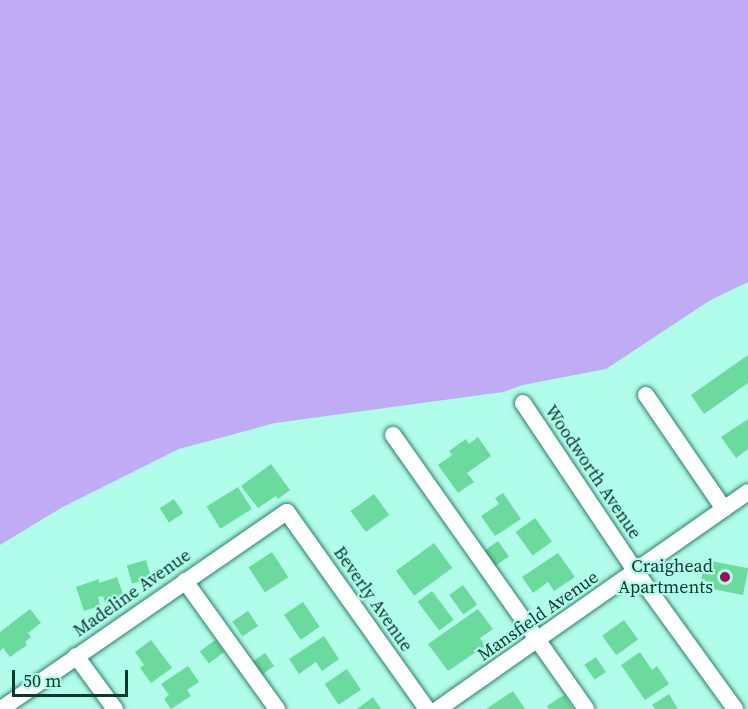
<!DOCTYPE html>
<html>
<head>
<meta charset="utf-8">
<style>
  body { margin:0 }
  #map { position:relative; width:748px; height:709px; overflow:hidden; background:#b0fde9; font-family:"Source Serif 4",serif }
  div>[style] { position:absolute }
  .green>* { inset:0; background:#c0acf4 }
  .building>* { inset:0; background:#6adb9c; transform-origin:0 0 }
  .roads { filter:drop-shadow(0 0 2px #2e7c6c) drop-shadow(0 0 2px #2e7c6c) }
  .minor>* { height:16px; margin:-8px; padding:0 8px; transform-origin:8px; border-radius:8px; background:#fff }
  .dots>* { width:16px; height:16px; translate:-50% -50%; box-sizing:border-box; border:3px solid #b0fde9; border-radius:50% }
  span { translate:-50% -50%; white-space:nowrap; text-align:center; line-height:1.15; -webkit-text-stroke:4.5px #b0fde9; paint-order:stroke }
  .street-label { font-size:18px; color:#0b382f }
  .poi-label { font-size:18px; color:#0b382f }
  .right { translate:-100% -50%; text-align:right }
  .scale { position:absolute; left:12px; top:670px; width:116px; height:27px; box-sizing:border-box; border:3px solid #0b382f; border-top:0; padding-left:8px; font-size:18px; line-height:21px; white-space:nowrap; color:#0b382f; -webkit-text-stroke:4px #b0fde9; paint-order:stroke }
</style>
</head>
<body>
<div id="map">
  <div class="green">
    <div style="clip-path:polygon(0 0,748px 0,748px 282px,709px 301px,606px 369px,523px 385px,503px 392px,275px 423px,179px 449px,61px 508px,0 545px)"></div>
  </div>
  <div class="building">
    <div style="clip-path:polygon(748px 355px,748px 383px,704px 414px,691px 395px)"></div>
    <div style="clip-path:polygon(748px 419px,748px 449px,736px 458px,721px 437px)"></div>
    <div style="clip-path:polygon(478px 437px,491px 456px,467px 473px,474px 482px,458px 493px,438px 465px,452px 455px,449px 451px,466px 439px,469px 444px)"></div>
    <div style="clip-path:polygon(271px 464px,290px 490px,278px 499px,276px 496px,258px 508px,241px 486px)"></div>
    <div style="left:238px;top:487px;width:26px;height:37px;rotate:58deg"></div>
    <div style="clip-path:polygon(503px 493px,521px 519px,495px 536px,481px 516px,499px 504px,495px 498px)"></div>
    <div style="left:374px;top:494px;width:26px;height:29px;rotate:54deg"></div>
    <div style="left:174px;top:499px;width:17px;height:17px;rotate:57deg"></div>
    <div style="left:535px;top:518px;width:29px;height:24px;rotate:54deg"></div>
    <div style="left:498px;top:541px;width:19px;height:21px;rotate:55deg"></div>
    <div style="left:434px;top:543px;width:31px;height:47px;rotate:54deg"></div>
    <div style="left:272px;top:552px;width:30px;height:28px;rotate:57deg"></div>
    <div style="clip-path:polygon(558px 553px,575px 577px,554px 591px,548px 582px,533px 593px,522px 577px)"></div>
    <div style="left:146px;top:560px;width:19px;height:20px;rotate:74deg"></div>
    <div style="left:705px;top:560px;width:44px;height:27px;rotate:11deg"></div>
    <div style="clip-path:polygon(117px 577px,124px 597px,105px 603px,103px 596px,98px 597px,100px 606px,84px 611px,76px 587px,99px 579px,99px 583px)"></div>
    <div style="left:463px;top:585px;width:24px;height:17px;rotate:54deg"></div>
    <div style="left:432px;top:591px;width:36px;height:18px;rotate:53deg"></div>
    <div style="left:303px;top:602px;width:30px;height:23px;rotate:56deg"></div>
    <div style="clip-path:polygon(30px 609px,41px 623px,28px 633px,31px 637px,25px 642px,27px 645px,10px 657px,3px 648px,0 651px,0 632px)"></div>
    <div style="clip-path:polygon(478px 609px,493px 629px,480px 638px,485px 646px,448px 671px,428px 644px)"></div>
    <div style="left:248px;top:611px;width:18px;height:19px;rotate:56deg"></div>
    <div style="left:624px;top:620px;width:24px;height:27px;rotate:54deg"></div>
    <div style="clip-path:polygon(324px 636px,339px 659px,322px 671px,316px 662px,299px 674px,289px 659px)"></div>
    <div style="clip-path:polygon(151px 640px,172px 668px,151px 683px,140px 668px,144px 665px,135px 652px)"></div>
    <div style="left:215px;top:640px;width:15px;height:19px;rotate:53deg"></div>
    <div style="clip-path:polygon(640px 652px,652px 670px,657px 666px,669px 684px,645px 700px,621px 665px)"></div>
    <div style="left:265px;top:653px;width:16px;height:17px;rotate:55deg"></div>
    <div style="left:596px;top:657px;width:18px;height:14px;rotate:56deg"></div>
    <div style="clip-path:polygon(188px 666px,199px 682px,187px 690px,191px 696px,171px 709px,164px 699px,169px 695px,161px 684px)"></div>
    <div style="left:347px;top:669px;width:25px;height:27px;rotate:56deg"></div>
    <div style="clip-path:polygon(513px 691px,525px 709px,486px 709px)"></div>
    <div style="clip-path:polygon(669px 694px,678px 709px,655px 709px,652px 705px)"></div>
    <div style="clip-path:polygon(564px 695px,573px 709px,549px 709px,547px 706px)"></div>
    <div style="clip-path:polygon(373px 697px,381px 709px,357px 709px)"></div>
  </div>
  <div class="roads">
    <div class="minor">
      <div style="left:646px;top:395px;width:138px;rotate:55.6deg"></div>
      <div style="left:523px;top:403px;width:203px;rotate:56.2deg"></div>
      <div style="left:636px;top:572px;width:169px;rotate:54.1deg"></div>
      <div style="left:393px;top:435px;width:335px;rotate:54.8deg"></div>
      <div style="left:185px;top:581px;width:158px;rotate:54.3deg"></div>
      <div style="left:76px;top:656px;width:66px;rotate:53.7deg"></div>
      <div style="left:1px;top:709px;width:347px;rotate:-34.6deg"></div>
      <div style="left:287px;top:512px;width:242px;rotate:54.6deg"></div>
      <div style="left:438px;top:709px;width:378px;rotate:-35deg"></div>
    </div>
  </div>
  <div class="dots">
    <div style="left:725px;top:577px;background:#9e0e5a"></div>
  </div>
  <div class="street-label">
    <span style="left:593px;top:472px;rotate:56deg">Woodworth Avenue</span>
    <span style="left:132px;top:593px;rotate:-35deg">Madeline Avenue</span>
    <span style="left:373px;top:599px;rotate:55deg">Beverly Avenue</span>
    <span style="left:538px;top:616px;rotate:-35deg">Mansfield Avenue</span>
  </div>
  <div class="poi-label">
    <span class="right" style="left:713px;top:577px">Craighead<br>Apartments</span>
  </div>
  <div class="scale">50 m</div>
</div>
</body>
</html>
